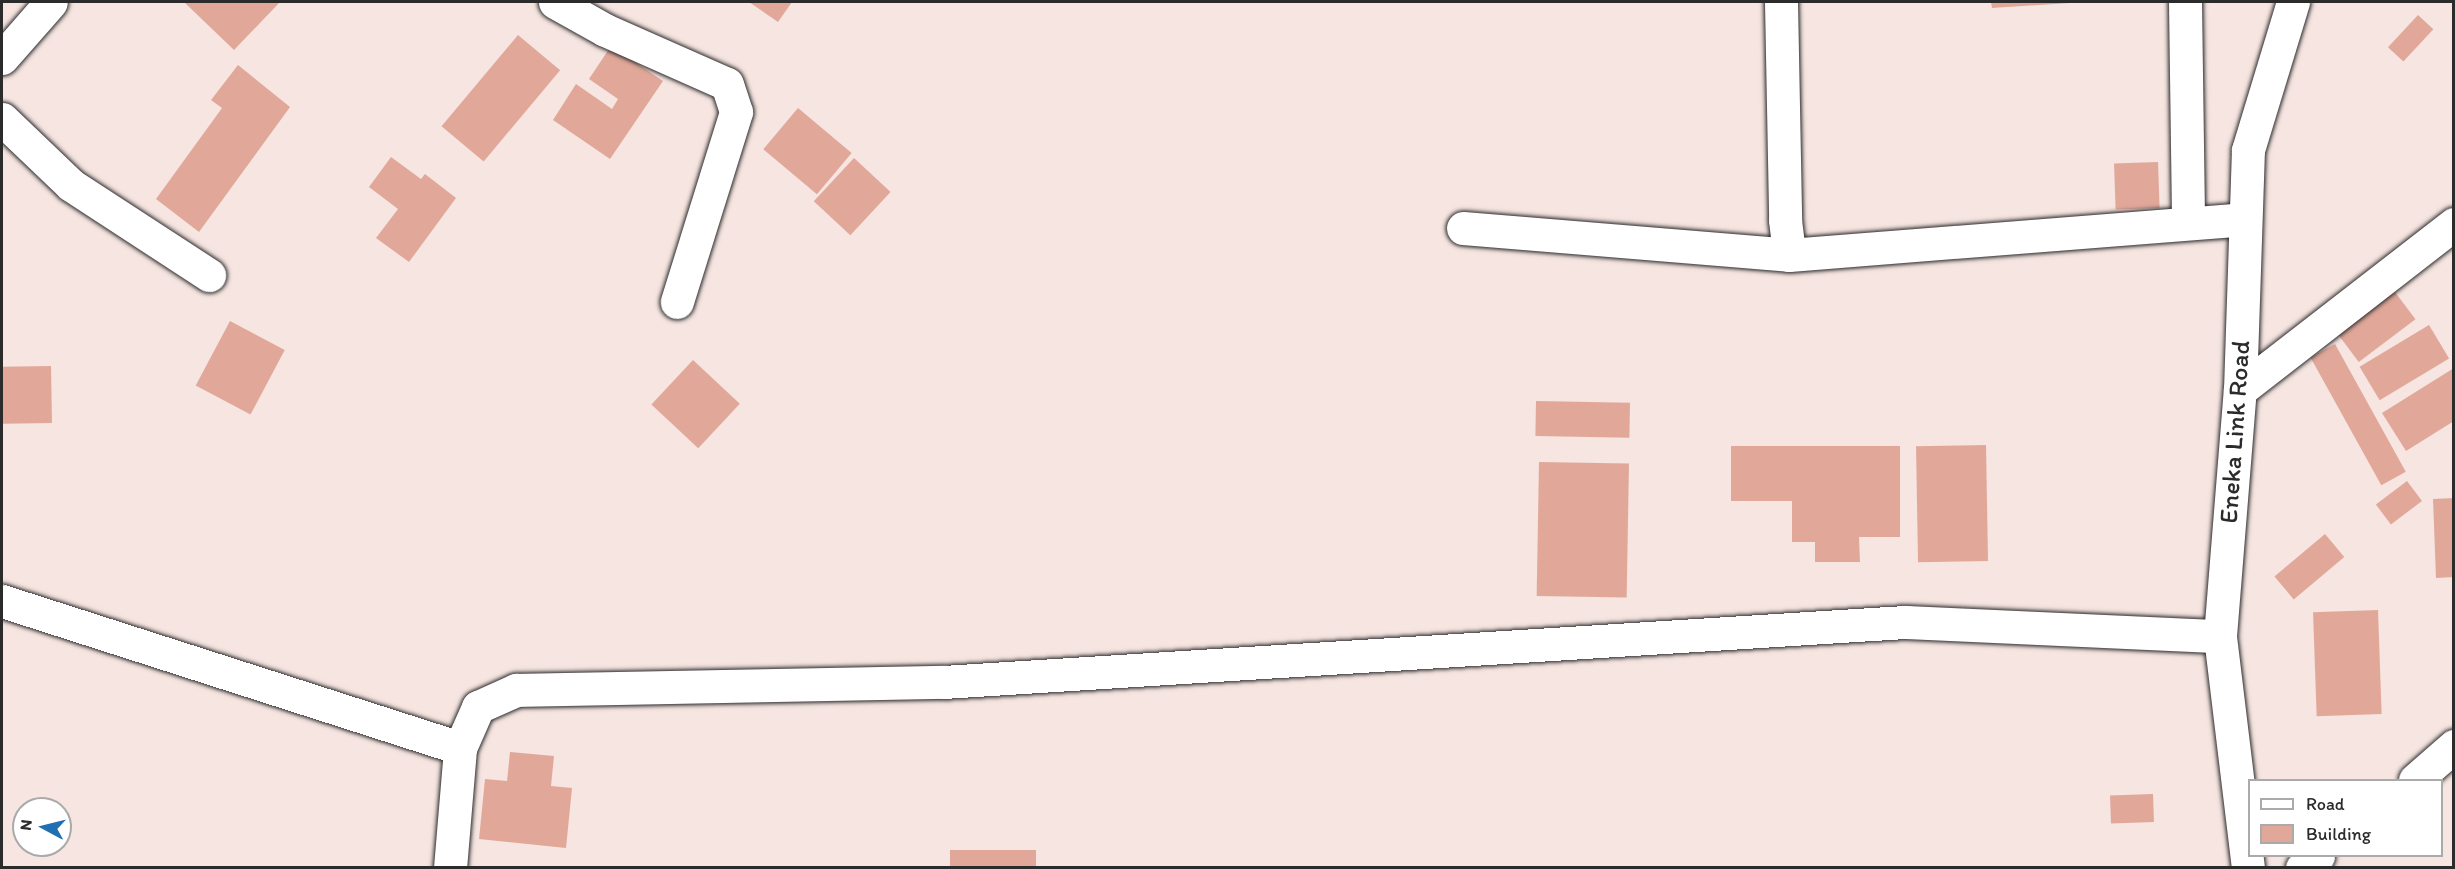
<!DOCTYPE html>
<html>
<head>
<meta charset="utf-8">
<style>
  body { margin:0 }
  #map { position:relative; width:2455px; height:869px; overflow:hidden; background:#f6e5e1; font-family:Itim,sans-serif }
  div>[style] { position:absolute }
  .building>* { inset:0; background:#e1a89a; transform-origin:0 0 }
  .roads { filter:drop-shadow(0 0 2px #2b2b2b) drop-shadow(0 0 2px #2b2b2b) }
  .street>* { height:33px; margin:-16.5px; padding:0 16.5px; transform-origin:16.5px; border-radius:16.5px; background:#fff }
  .secondary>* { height:33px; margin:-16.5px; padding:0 16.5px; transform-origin:16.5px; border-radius:16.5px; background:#fff }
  span { translate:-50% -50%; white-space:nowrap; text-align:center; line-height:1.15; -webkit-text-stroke:5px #fff; paint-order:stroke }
  .street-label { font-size:26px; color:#2b2b2b }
  .frame { position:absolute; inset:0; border:3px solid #2b2b2b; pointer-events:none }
  .legend { position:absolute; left:2248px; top:779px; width:195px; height:78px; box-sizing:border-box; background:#fff; border:2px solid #aaa; margin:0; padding:8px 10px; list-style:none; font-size:18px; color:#2b2b2b }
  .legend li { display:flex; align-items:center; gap:12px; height:30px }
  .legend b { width:30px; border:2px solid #aaa }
  .north { position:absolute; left:12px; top:797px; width:60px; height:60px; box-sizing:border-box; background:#fff; border:2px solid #aaa; border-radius:50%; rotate:277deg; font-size:16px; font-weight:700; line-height:24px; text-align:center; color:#2b2b2b }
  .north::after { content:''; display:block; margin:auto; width:21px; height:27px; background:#1f6fb2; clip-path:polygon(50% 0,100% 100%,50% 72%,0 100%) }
</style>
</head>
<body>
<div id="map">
  <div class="building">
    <div style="clip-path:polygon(184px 2px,280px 2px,234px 50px)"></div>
    <div style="clip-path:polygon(749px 2px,792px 2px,778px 22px)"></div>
    <div style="clip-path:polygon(1991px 2px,2070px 2px,2070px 3px,1992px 8px)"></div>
    <div style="left:2418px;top:15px;width:21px;height:44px;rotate:43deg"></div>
    <div style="left:518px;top:35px;width:55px;height:119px;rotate:40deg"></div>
    <div style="clip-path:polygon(611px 46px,663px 81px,610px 159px,553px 120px,576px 84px,612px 109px,618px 99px,589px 79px)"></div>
    <div style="clip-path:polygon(238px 65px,290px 107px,199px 232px,156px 199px,222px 108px,211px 100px)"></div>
    <div style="left:798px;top:108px;width:70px;height:54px;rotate:40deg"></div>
    <div style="clip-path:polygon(391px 157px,421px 179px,425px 174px,456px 198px,409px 262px,376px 238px,398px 209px,369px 187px)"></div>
    <div style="left:854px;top:158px;width:50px;height:59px;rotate:43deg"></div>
    <div style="left:2158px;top:162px;width:46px;height:44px;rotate:88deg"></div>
    <div style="left:2392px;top:288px;width:39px;height:71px;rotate:53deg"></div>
    <div style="left:230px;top:321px;width:62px;height:73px;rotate:28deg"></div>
    <div style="left:2429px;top:325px;width:39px;height:81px;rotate:59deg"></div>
    <div style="left:2335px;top:344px;width:146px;height:28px;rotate:61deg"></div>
    <div style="left:693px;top:360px;width:64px;height:61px;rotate:43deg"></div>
    <div style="left:51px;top:366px;width:57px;height:49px;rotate:89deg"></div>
    <div style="clip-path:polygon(2454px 368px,2454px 421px,2406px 451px,2382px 413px)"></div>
    <div style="left:1536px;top:401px;width:94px;height:35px;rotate:1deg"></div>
    <div style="left:1986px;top:445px;width:116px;height:70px;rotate:89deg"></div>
    <div style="clip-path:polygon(1731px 446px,1900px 446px,1900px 537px,1859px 537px,1860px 562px,1815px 562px,1815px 542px,1792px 542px,1792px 501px,1731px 501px)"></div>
    <div style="left:1539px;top:462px;width:90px;height:134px;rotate:1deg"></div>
    <div style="left:2407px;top:481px;width:25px;height:39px;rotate:53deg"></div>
    <div style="clip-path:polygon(2454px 498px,2454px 577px,2436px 578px,2433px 499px)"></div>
    <div style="left:2325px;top:534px;width:30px;height:66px;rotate:50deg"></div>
    <div style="left:2378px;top:610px;width:104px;height:65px;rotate:88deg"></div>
    <div style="clip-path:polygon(510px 752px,554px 756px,551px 786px,572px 788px,566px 848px,479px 839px,485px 779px,507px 781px)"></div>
    <div style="left:2153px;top:794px;width:28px;height:43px;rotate:88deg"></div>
    <div style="left:1036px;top:850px;width:18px;height:86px;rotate:90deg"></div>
  </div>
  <div class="roads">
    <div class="street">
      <div style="left:555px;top:2px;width:57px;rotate:29.2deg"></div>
      <div style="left:605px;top:30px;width:133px;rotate:23.9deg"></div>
      <div style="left:727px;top:84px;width:29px;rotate:72deg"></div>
      <div style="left:736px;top:112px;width:199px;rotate:107.3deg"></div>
      <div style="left:1781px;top:2px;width:218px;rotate:88.9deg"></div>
      <div style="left:1785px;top:220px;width:35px;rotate:83deg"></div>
      <div style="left:2185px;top:2px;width:218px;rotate:89.2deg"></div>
      <div style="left:2px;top:58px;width:74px;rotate:-48.8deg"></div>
      <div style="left:2px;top:119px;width:95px;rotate:43.7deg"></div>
      <div style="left:71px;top:185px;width:165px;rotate:33.1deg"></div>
      <div style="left:1463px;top:228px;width:327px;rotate:4.7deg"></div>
      <div style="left:1789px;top:255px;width:456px;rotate:-4.5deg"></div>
      <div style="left:2240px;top:390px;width:271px;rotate:-37.8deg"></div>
      <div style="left:2px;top:601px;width:481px;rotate:17.8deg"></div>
      <div style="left:2415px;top:780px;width:52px;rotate:-41.1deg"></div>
      <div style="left:450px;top:868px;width:120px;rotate:-85.2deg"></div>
      <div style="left:460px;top:748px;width:45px;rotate:-66.3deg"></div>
      <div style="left:478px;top:707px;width:42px;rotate:-24.1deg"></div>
      <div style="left:516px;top:690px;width:427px;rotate:-1.1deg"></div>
      <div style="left:943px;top:682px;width:965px;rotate:-3.57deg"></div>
      <div style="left:1906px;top:622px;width:314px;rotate:2.6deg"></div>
      <div style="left:2302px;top:868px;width:20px;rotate:-37deg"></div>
    </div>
    <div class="secondary">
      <div style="left:2248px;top:868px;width:234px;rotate:-96.9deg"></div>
      <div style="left:2220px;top:636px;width:247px;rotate:-85.4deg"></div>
      <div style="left:2240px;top:390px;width:240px;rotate:-88.1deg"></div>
      <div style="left:2248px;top:150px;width:155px;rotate:-73.1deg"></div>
    </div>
  </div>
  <div class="street-label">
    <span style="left:2235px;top:432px;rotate:-86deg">Eneka Link Road</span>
  </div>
  <div class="frame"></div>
  <ul class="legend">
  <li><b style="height:8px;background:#fff"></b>Road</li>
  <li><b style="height:16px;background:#e1a89a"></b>Building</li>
  </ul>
  <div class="north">N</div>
</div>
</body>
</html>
